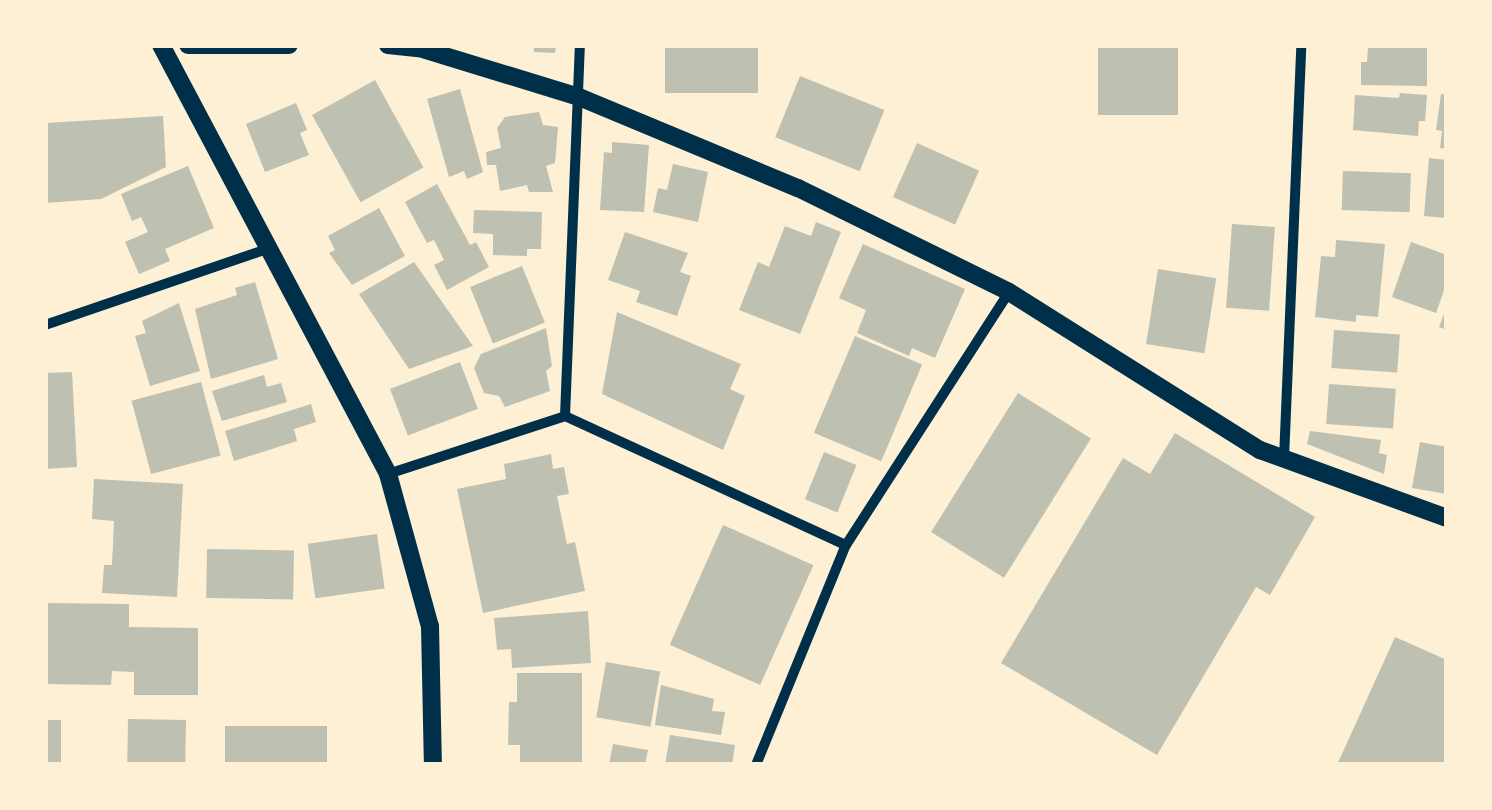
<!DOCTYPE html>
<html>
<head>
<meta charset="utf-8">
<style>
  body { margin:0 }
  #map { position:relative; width:1492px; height:810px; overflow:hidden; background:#fdf0d5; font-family:Roboto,sans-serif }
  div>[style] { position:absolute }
  .building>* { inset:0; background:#bec0b2; transform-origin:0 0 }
  .minor>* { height:10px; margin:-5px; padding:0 5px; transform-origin:5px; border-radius:5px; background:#003049 }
  .tertiary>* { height:18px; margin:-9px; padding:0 9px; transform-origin:9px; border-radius:9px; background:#003049 }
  span { translate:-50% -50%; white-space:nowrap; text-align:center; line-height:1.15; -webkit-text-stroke:8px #fdf0d5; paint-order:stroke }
  .frame { position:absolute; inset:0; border:48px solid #fdf0d5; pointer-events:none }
</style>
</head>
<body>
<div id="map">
  <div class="building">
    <div style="clip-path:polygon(534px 45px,556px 45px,555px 53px,534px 52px)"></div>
    <div style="left:665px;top:45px;width:93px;height:48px"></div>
    <div style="left:1098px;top:45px;width:80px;height:70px"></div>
    <div style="clip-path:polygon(1368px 46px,1427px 47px,1427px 86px,1361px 85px,1361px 62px,1367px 62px)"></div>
    <div style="left:800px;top:76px;width:91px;height:66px;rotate:22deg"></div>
    <div style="left:375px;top:80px;width:100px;height:72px;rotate:61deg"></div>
    <div style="clip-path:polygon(460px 89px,483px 172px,467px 179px,464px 171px,449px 177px,427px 99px)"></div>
    <div style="clip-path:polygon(1400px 93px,1427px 95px,1425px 121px,1419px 121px,1418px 136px,1353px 130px,1355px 95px,1399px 98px)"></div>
    <div style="clip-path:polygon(1441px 94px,1447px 95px,1447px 149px,1440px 148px,1442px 131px,1436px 130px)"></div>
    <div style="clip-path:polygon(296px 103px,307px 130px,300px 133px,309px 155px,265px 172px,246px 124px)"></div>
    <div style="clip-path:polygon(539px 112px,543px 125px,558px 127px,555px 163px,546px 166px,553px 192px,529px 192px,527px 185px,500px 191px,496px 165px,487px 165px,486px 152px,501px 148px,497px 128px,505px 117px)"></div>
    <div style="clip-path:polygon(163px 116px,166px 167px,101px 199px,45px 203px,45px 123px)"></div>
    <div style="clip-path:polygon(612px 142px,649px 145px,644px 212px,600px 210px,604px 152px,612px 153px)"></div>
    <div style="left:917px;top:143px;width:68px;height:59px;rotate:24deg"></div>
    <div style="clip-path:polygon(1429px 158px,1447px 160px,1447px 218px,1424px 216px)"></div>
    <div style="clip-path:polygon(673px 164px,708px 172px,698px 222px,653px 212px,658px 188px,667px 190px)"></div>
    <div style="clip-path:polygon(188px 166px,214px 228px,165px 249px,170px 261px,139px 274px,125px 242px,148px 232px,141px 217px,132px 221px,121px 194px)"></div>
    <div style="left:1343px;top:171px;width:68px;height:39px;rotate:2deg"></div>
    <div style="clip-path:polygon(437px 184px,470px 245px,476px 242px,489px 267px,447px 290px,434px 265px,444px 260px,434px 240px,427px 243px,405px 202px)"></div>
    <div style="clip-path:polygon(379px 208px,405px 256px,352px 285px,329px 253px,335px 250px,328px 236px)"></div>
    <div style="clip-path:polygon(474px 210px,542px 212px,541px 249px,527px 249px,527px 256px,493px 255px,493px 234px,473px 233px)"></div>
    <div style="clip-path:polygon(816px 222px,841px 232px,800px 334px,739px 310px,758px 262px,769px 267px,785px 226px,811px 236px)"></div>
    <div style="left:1232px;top:224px;width:43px;height:84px;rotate:4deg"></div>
    <div style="clip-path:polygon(625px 232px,688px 253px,680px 272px,691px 276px,677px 316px,636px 302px,640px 291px,608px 280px)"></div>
    <div style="clip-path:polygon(1336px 240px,1385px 244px,1378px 317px,1356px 315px,1356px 322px,1315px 317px,1321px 256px,1335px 257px)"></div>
    <div style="clip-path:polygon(1411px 242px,1447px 255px,1447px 282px,1436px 313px,1392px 297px)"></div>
    <div style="clip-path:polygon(863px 244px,965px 289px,935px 358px,912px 348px,909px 356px,857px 333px,866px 310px,839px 298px)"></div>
    <div style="clip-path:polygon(414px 262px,473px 346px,409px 369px,359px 294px)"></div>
    <div style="left:522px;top:266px;width:61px;height:56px;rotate:68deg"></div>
    <div style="left:1158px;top:269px;width:59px;height:76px;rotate:9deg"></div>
    <div style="clip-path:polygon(255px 282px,278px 359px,211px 379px,195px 309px,237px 295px,235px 288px)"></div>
    <div style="clip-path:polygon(179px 303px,200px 371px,150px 386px,135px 336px,146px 333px,142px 321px)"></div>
    <div style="clip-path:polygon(1447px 306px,1447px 330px,1439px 327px)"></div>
    <div style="clip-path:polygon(617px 312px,741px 364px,730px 389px,745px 396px,723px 450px,602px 394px)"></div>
    <div style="clip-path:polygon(546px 328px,552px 366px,546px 371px,550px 391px,505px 407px,499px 396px,484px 393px,474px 368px,481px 354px)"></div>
    <div style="left:1334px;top:330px;width:66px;height:38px;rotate:4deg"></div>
    <div style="left:855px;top:336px;width:73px;height:105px;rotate:23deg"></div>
    <div style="left:460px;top:362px;width:50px;height:75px;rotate:69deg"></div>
    <div style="clip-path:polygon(72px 372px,77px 467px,45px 469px,45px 373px)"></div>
    <div style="clip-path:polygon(264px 375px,267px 387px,281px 383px,287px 402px,222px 421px,212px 391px)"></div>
    <div style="left:201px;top:382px;width:76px;height:72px;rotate:75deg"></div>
    <div style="left:1329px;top:384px;width:67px;height:40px;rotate:4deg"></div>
    <div style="left:1018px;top:393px;width:86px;height:164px;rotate:32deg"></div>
    <div style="clip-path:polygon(311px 404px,316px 422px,294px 429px,297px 441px,234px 461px,225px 431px)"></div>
    <div style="clip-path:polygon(1310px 431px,1381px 440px,1379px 453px,1387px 455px,1384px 474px,1307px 444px)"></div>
    <div style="clip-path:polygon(1175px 433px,1315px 517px,1270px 595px,1256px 587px,1157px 755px,1001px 663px,1123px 458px,1150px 474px)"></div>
    <div style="clip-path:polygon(1420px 442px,1447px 447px,1447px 494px,1412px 488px)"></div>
    <div style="left:824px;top:452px;width:35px;height:51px;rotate:22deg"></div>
    <div style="clip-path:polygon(551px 454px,553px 469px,564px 467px,569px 494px,557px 496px,567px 544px,575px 542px,585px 591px,483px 613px,457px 489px,506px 479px,504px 464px)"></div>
    <div style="clip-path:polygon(94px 479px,183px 484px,177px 597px,102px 593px,104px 565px,112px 565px,114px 521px,92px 519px)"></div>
    <div style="left:723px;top:525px;width:99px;height:131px;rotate:24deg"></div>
    <div style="left:377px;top:534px;width:55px;height:70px;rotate:82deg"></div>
    <div style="left:207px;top:549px;width:87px;height:49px;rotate:1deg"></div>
    <div style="clip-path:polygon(45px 603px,129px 604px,129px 627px,198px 628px,198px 695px,134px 695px,134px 672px,112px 671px,111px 685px,45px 684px)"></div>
    <div style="clip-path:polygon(588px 611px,591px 663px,512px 668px,511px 649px,497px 650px,494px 618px)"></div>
    <div style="clip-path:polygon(1395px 637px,1447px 660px,1447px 765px,1337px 765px)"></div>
    <div style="left:606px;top:662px;width:55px;height:56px;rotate:10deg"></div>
    <div style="clip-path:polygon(517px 673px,582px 673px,582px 765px,520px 765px,520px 745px,508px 745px,509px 702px,517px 702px)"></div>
    <div style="clip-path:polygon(661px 685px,714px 699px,712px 711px,725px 712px,721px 735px,655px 725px)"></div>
    <div style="left:128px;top:719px;width:58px;height:46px;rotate:1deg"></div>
    <div style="left:45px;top:720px;width:16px;height:45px"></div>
    <div style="left:225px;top:726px;width:102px;height:39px"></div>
    <div style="clip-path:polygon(670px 735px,735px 745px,732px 765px,665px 765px)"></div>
    <div style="clip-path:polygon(613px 744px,648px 750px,645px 765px,609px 765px)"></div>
  </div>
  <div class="minor">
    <div style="left:45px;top:325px;width:235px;rotate:-18.9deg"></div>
    <div style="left:565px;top:416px;width:371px;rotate:-87.7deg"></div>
    <div style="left:1284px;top:459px;width:414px;rotate:-87.6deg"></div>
    <div style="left:388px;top:474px;width:186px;rotate:-18.1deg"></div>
    <div style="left:565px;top:416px;width:309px;rotate:24.7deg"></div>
    <div style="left:756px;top:765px;width:238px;rotate:-67.8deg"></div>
    <div style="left:846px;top:545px;width:301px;rotate:-57.2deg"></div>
  </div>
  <div class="tertiary">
    <div style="left:161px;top:45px;width:485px;rotate:62.1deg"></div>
    <div style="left:388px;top:474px;width:158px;rotate:74.6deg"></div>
    <div style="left:430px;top:626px;width:139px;rotate:88.8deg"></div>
    <div style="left:188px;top:45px;width:101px"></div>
    <div style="left:388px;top:45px;width:31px;rotate:6deg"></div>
    <div style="left:419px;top:48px;width:167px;rotate:17deg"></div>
    <div style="left:579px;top:97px;width:237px;rotate:22.6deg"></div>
    <div style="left:798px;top:188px;width:235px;rotate:26.2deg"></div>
    <div style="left:1009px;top:292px;width:297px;rotate:32.2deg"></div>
    <div style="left:1260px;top:450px;width:199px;rotate:20deg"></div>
  </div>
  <div class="frame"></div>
</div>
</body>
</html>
